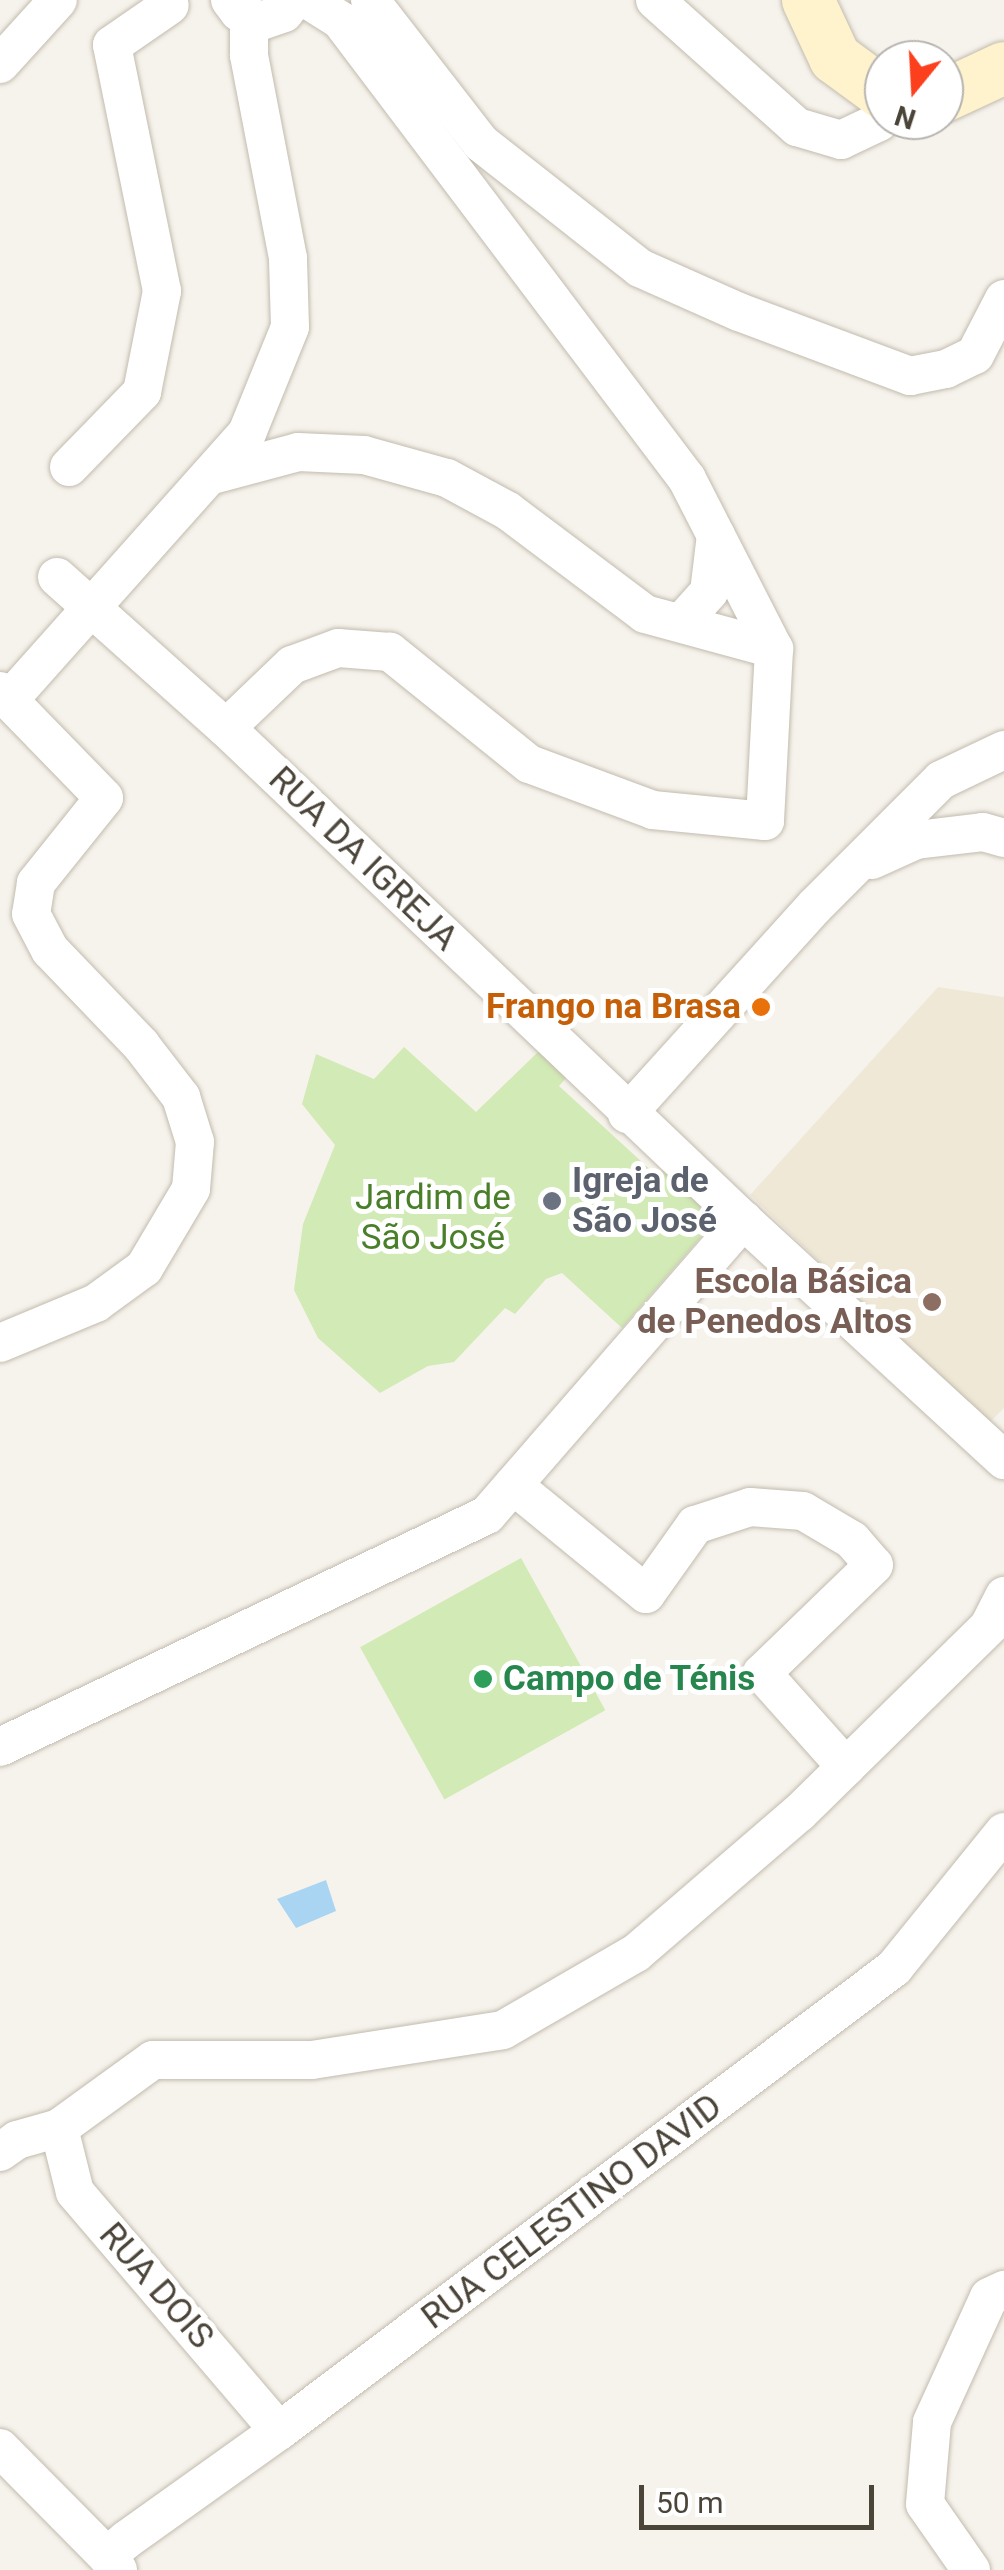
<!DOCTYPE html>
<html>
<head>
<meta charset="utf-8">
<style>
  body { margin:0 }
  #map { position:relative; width:1004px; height:2570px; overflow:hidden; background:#f6f3ec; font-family:Roboto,sans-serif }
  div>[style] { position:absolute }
  .education>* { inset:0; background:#efe8d6 }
  .green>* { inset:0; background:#d2eab5; transform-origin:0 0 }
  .water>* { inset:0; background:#a9d4f2 }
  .roads { filter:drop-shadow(0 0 2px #c2bbae) drop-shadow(0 0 2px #c2bbae) }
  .minor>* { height:38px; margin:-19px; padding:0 19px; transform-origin:19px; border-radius:19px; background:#fff }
  .secondary>* { height:52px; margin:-26px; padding:0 26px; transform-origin:26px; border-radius:26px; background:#fff3cd }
  .dots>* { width:28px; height:28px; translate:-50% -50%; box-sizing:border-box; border:5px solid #fff; border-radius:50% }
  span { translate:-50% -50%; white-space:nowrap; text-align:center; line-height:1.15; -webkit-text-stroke:10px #fff; paint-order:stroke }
  .street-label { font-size:35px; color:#4b4439 }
  .food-label { font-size:35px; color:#c56008; font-weight:700 }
  .right { translate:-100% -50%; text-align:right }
  .worship-label { font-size:35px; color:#5b616d; font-weight:700 }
  .left { translate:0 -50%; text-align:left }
  .park-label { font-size:35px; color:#4a7f2a }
  .education-label { font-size:35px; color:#785e54; font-weight:700 }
  .leisure-label { font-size:35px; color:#27864d; font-weight:700 }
  .north { position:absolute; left:864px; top:40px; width:100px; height:100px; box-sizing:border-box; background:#fff; border:2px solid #b7b4b0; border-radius:50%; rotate:198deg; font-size:28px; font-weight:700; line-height:40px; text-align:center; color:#4b4439 }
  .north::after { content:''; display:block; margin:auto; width:35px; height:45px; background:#fc3f1d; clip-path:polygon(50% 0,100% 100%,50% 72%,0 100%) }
  .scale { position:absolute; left:639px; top:2485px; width:235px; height:45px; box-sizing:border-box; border:5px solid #4b4439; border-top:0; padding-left:12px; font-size:30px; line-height:35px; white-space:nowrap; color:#4b4439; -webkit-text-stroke:8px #fff; paint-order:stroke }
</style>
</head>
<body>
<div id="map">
  <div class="education">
    <div style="clip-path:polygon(938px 987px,1004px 997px,1004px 1408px,988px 1424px,750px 1195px)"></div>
  </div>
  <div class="green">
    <div style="clip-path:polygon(404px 1047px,476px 1112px,539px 1051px,567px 1077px,559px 1086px,654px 1173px,664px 1170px,721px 1214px,622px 1328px,562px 1273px,546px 1279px,515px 1314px,505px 1308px,454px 1362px,428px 1366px,380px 1393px,318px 1338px,294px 1290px,303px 1224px,335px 1145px,302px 1104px,316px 1054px,374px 1079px)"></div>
    <div style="left:521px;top:1558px;width:174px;height:184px;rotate:61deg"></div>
  </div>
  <div class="water">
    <div style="clip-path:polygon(326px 1880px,336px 1911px,296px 1928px,277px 1899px)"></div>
  </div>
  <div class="roads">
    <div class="minor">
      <div style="left:230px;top:0;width:15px;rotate:53deg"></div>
      <div style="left:239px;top:12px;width:24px;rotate:22deg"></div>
      <div style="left:261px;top:21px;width:24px;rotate:-19deg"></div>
      <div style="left:284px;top:13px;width:16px;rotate:-52deg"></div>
      <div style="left:308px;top:0;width:39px;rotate:32deg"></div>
      <div style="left:341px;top:21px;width:574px;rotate:52.93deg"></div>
      <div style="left:687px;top:479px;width:191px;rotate:62.9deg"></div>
      <div style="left:370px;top:0;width:181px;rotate:52.2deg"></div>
      <div style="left:481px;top:143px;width:202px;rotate:38.2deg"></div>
      <div style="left:640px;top:268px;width:108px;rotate:24deg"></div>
      <div style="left:739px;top:312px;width:183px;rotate:20.5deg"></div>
      <div style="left:910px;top:376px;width:37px;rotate:-11deg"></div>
      <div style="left:946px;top:369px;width:32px;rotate:-26deg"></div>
      <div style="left:975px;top:355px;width:63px;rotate:-62.6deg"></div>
      <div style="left:655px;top:0;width:191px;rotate:41.8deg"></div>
      <div style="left:797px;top:127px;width:46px;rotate:16.5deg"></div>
      <div style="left:841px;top:140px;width:42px;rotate:-25.3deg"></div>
      <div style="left:879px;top:122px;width:12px;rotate:-66deg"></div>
      <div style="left:0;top:64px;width:86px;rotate:-47.8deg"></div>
      <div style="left:69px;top:467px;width:105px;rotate:-45.8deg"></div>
      <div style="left:142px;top:392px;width:103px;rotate:-78.8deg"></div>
      <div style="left:162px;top:291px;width:251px;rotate:-101.5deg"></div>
      <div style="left:112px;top:45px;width:70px;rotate:-34.6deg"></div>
      <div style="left:209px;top:476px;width:92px;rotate:-15.1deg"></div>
      <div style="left:298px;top:452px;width:66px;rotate:2.6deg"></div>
      <div style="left:364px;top:455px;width:86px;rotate:15.5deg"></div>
      <div style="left:447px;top:478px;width:69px;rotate:28.4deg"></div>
      <div style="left:508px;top:511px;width:171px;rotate:36.9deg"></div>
      <div style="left:645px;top:614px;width:134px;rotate:15.2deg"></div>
      <div style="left:774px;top:649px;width:172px;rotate:93deg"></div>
      <div style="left:765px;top:821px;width:113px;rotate:-174.4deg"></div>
      <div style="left:653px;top:810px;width:132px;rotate:-159.6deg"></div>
      <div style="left:529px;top:764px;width:179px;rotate:-141.1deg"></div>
      <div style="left:390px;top:652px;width:52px;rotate:-175.6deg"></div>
      <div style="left:338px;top:648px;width:49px;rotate:159.7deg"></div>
      <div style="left:292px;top:665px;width:91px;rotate:136.3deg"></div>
      <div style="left:57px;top:577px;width:227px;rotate:41.8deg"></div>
      <div style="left:226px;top:728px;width:714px;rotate:43.58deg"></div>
      <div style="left:681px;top:623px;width:42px;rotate:-47.9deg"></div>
      <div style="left:709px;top:592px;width:57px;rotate:-83deg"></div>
      <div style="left:0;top:691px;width:149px;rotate:45.8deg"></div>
      <div style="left:104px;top:798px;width:109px;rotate:128.7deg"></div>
      <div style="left:36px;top:883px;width:31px;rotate:99deg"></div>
      <div style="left:31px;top:914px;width:41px;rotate:62.2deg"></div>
      <div style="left:50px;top:950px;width:132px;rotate:46.2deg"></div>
      <div style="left:141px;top:1045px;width:66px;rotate:52.4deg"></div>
      <div style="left:181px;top:1097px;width:47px;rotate:72.7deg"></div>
      <div style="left:195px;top:1142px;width:47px;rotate:94.9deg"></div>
      <div style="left:191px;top:1189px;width:92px;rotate:120.7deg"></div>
      <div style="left:144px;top:1268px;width:59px;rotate:143.9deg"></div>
      <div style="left:96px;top:1303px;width:104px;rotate:157.4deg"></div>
      <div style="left:9px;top:700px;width:358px;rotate:-48.3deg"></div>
      <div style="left:247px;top:433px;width:114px;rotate:-67.9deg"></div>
      <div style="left:290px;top:327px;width:69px;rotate:-91.7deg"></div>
      <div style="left:288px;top:258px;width:207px;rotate:-100.9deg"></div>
      <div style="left:249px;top:55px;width:37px;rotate:-90deg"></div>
      <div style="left:872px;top:860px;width:48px;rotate:-24.4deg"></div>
      <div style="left:916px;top:840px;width:67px;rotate:-6.8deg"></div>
      <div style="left:983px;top:832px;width:22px;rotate:16deg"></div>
      <div style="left:627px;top:1114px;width:280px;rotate:-47.9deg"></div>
      <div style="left:815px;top:906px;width:178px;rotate:-45deg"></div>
      <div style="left:941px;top:780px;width:70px;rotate:-25.5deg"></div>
      <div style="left:513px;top:1485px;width:172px;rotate:39.3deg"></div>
      <div style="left:646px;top:1594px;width:85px;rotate:-54.6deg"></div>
      <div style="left:695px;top:1525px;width:58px;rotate:-18.1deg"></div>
      <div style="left:750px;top:1507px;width:53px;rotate:4.3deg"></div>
      <div style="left:803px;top:1511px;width:57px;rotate:30.6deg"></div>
      <div style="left:852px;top:1540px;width:33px;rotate:49deg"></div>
      <div style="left:874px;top:1565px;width:156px;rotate:136deg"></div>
      <div style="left:762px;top:1673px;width:126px;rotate:48.2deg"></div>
      <div style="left:0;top:1747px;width:539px;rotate:-25.47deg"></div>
      <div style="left:487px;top:1515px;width:391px;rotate:-49deg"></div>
      <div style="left:743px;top:1220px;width:355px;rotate:42.6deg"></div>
      <div style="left:59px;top:2128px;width:66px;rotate:76deg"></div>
      <div style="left:75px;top:2192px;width:314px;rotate:49.5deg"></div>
      <div style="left:0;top:2152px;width:21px;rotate:-35deg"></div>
      <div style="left:17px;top:2140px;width:44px;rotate:-15.9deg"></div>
      <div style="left:59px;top:2128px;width:116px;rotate:-35.9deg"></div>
      <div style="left:153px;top:2060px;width:159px"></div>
      <div style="left:312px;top:2060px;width:193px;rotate:-8.9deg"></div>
      <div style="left:503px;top:2030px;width:154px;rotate:-30.1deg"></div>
      <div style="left:636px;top:1953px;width:215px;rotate:-40.7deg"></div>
      <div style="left:799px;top:1813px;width:267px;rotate:-44.5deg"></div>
      <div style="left:989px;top:1626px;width:34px;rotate:-63deg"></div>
      <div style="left:0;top:2448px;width:152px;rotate:45.3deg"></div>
      <div style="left:118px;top:2570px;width:18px;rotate:-128deg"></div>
      <div style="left:107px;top:2556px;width:25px;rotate:-40deg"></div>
      <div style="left:126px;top:2540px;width:188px;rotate:-35.5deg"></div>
      <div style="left:279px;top:2431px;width:770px;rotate:-36.97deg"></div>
      <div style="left:894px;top:1968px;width:175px;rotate:-51deg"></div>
      <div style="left:971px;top:2570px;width:80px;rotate:-124.9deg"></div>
      <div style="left:925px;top:2504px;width:82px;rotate:-85.1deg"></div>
      <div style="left:932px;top:2422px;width:137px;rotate:-65.5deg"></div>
      <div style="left:989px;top:2297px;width:17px;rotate:-25deg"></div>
    </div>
    <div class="secondary">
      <div style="left:808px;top:0;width:64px;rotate:65deg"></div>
      <div style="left:835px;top:58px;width:61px;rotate:36.3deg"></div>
      <div style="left:944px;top:96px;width:66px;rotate:-25deg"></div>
    </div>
  </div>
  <div class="dots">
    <div style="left:761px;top:1007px;background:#e8710a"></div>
    <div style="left:552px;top:1201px;background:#6b7280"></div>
    <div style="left:932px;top:1302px;background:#8d6e63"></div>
    <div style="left:483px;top:1679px;background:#2e9e5b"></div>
  </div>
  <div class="street-label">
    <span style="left:363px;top:859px;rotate:44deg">RUA DA IGREJA</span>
    <span style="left:572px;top:2212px;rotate:-37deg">RUA CELESTINO DAVID</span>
    <span style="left:156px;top:2286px;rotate:49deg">RUA DOIS</span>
  </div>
  <div class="food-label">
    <span class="right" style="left:741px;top:1007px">Frango na Brasa</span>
  </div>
  <div class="worship-label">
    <span class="left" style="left:572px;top:1201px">Igreja de<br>São José</span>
  </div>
  <div class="park-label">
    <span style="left:433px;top:1218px">Jardim de<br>São José</span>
  </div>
  <div class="education-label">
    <span class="right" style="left:912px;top:1302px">Escola Básica<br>de Penedos Altos</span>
  </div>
  <div class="leisure-label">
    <span class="left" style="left:503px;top:1679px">Campo de Ténis</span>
  </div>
  <div class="north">N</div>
  <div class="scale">50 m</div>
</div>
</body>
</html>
